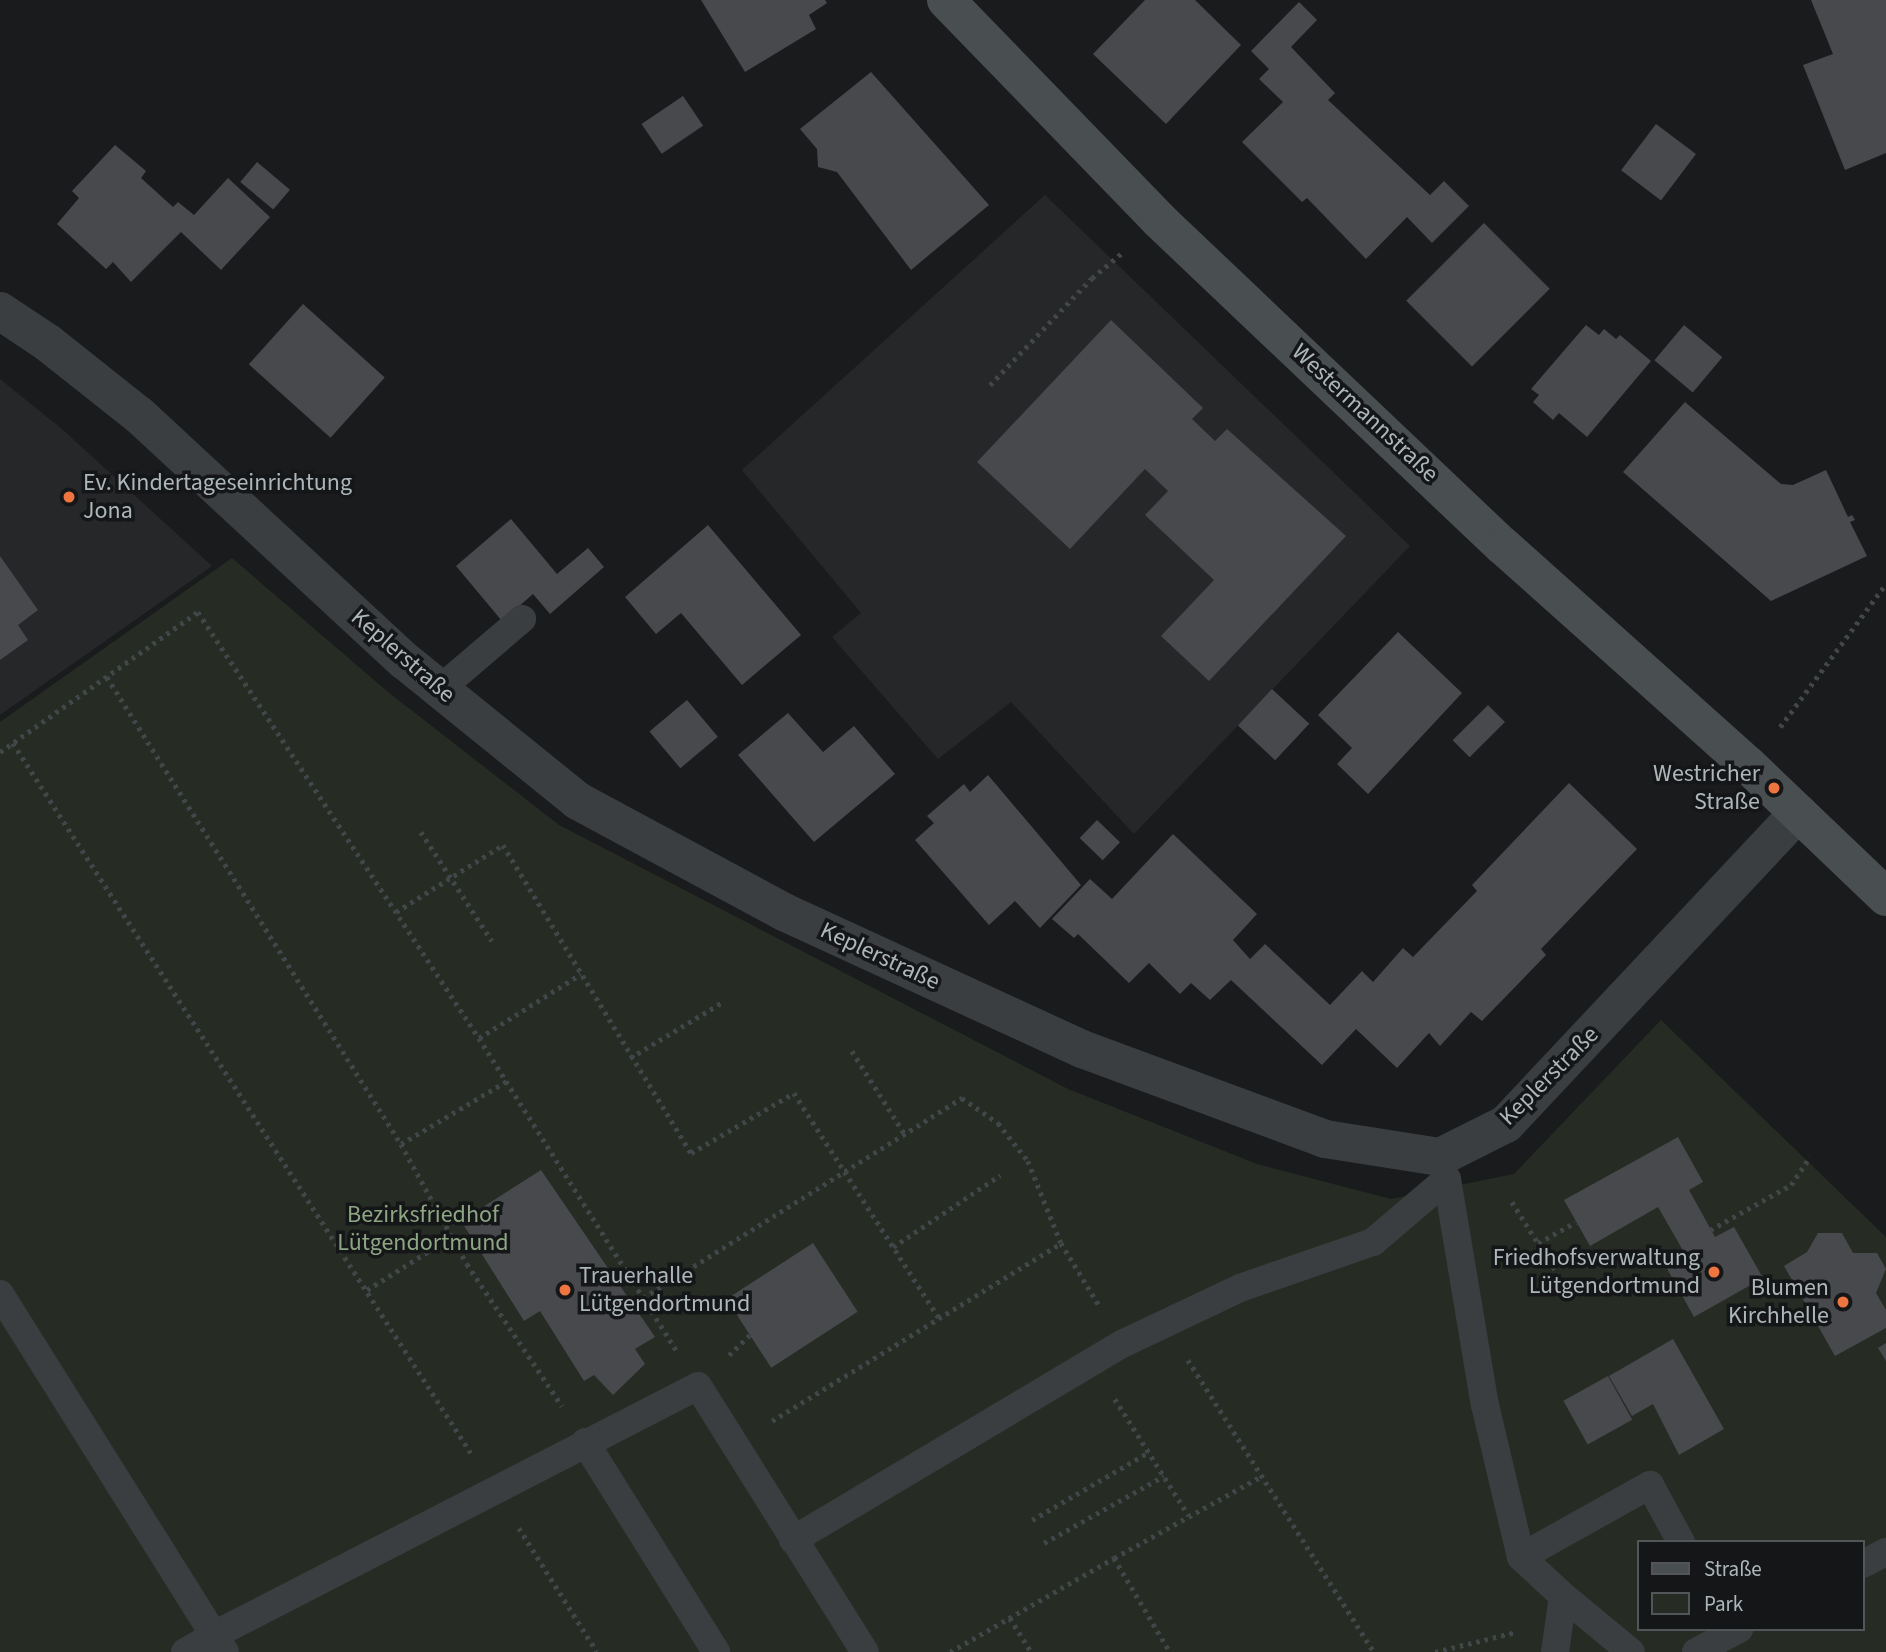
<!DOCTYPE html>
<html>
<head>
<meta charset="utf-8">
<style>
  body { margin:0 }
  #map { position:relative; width:1886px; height:1652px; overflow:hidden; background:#1a1b1c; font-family:"Source Sans 3",sans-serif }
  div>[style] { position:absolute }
  .built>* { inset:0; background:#262729 }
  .green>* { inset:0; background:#262c24 }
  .building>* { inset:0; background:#47494c; transform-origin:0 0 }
  .path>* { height:4.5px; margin-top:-2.25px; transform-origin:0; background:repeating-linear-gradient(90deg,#414648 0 3.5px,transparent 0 8.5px) }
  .lane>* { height:28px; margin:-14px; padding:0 14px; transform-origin:14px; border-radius:14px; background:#3b3e41 }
  .street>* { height:38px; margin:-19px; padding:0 19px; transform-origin:19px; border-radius:19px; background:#3b3e41 }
  .secondary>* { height:38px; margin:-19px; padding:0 19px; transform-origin:19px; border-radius:19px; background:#494e51 }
  .dots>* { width:19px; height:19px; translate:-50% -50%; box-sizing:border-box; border:4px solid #151617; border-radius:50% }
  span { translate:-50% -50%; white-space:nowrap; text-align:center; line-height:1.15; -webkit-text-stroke:7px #151617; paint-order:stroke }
  .street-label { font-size:24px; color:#adb7bb }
  .poi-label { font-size:24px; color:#adb7bb }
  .left { translate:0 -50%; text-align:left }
  .right { translate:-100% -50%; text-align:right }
  .park-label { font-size:24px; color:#8fa685 }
  .legend { position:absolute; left:1637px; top:1540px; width:228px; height:91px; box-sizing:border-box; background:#151617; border:2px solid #525659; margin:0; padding:9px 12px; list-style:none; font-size:21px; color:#adb7bb }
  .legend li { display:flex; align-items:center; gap:14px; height:35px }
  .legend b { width:35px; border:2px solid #525659 }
</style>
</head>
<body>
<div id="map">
  <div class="built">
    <div style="clip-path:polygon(1045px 195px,1410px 546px,1134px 834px,1011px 702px,938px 759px,832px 637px,861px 613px,742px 470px)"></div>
    <div style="clip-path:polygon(0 379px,62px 429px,212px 566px,0 715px)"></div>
  </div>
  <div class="green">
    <div style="clip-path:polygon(evenodd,232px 558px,388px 692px,559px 825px,1068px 1089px,1257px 1164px,1391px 1199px,1514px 1174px,1661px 1020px,1886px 1237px,1886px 1652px,0 1652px,0 722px,232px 558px,1639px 1542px,1863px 1542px,1863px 1629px,1639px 1629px,1639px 1542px)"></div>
  </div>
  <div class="building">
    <div style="clip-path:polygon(701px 0,825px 0,827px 3px,809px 15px,816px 29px,745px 72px)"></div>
    <div style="clip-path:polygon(1145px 0,1195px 0,1241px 45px,1166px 124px,1093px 54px)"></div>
    <div style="clip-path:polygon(1811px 0,1886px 0,1886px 153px,1845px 170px,1803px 65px,1833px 54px)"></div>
    <div style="clip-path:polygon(1299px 2px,1317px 20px,1291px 47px,1335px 93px,1328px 100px,1430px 195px,1444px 181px,1469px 206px,1432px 243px,1407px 217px,1366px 259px,1307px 198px,1302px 202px,1242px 142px,1283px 102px,1259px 79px,1269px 69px,1251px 51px)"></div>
    <div style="clip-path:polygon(871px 72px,989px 205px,911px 270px,837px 172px,818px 167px,817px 149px,800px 129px)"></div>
    <div style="left:683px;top:96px;width:36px;height:50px;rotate:56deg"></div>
    <div style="left:1656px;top:124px;width:50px;height:58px;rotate:37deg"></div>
    <div style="clip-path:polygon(115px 145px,146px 171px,141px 178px,173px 207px,178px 202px,194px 215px,228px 178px,270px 217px,221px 270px,181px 232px,131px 282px,113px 262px,106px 269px,57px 224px,79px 198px,72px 191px)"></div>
    <div style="left:257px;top:162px;width:43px;height:26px;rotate:40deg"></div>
    <div style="left:1484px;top:223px;width:93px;height:110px;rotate:45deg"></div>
    <div style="left:303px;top:304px;width:110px;height:81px;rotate:42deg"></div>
    <div style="clip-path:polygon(1111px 320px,1203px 408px,1192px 419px,1215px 441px,1227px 429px,1346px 536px,1209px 681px,1161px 636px,1214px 580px,1145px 515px,1168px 491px,1145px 469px,1070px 549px,977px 462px)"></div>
    <div style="clip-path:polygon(1586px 325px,1599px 335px,1604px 329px,1616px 339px,1620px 335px,1651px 361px,1587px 437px,1559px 413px,1553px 420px,1533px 402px,1539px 395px,1531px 389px)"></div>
    <div style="left:1684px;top:325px;width:50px;height:46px;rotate:40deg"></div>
    <div style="clip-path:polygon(1685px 402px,1781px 484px,1793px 485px,1826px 470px,1848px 517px,1852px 515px,1855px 520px,1850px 522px,1867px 556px,1771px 601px,1623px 472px)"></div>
    <div style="clip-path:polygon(511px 519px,557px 574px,588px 548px,604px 567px,550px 614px,533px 594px,502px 621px,456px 566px)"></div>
    <div style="clip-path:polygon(708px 525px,801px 635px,742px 685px,681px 613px,656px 634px,625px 597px)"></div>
    <div style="clip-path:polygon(0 556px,38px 610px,18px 625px,28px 640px,0 660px)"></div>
    <div style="clip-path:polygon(1398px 632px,1462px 693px,1368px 794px,1337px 764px,1352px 748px,1318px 715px)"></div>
    <div style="left:1272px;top:689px;width:51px;height:50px;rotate:43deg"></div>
    <div style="left:687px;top:700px;width:48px;height:49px;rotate:50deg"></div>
    <div style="left:1488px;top:705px;width:24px;height:50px;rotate:45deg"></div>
    <div style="clip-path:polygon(788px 713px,823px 752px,854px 726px,895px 774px,814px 842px,738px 755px)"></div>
    <div style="clip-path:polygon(988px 775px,1081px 885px,1040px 928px,1015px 901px,989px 925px,915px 840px,934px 823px,927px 816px,964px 784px,970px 792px)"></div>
    <div style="clip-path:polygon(1569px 783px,1637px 849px,1541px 949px,1546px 955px,1482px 1021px,1471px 1012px,1440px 1046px,1429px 1033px,1397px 1068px,1356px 1029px,1322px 1065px,1231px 980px,1210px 1000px,1191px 983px,1180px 994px,1149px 963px,1129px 983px,1078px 934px,1074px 938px,1052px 919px,1090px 879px,1112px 899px,1173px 834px,1257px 914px,1233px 940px,1250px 959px,1265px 944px,1330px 1005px,1362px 971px,1373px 982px,1403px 948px,1413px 957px,1477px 891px,1472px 885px)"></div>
    <div style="left:1097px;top:820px;width:32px;height:25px;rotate:44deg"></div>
    <div style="clip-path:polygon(1678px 1137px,1703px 1182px,1689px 1190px,1715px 1237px,1734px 1227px,1763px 1278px,1694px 1317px,1665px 1265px,1685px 1254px,1658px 1207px,1590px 1246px,1564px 1200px)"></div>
    <div style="clip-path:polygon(541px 1170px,655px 1337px,635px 1349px,645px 1364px,613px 1395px,594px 1375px,584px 1381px,540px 1311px,524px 1321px,461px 1221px)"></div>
    <div style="clip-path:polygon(1818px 1233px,1842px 1233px,1853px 1253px,1877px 1253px,1886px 1269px,1876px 1293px,1886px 1310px,1886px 1328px,1835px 1356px,1784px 1266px,1807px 1252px)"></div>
    <div style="left:813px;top:1243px;width:82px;height:103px;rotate:57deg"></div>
    <div style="clip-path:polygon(1673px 1339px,1724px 1429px,1679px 1455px,1653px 1404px,1632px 1416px,1609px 1376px)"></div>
    <div style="clip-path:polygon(1886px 1343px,1886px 1361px,1878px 1348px)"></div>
    <div style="left:1608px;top:1376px;width:50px;height:51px;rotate:61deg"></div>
  </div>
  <div class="path">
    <div style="left:990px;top:385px;width:148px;rotate:-46.4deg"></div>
    <div style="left:1092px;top:278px;width:40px;rotate:-40deg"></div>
    <div style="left:107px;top:677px;width:552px;rotate:57.81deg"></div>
    <div style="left:401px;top:1144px;width:137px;rotate:61.2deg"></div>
    <div style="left:467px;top:1264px;width:171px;rotate:56.2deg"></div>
    <div style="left:1780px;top:727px;width:178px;rotate:-53.5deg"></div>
    <div style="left:13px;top:743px;width:845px;rotate:57.18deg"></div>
    <div style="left:0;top:752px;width:242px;rotate:-35.3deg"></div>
    <div style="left:198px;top:612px;width:510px;rotate:56.59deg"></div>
    <div style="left:479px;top:1038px;width:369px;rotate:57.7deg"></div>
    <div style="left:421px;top:832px;width:130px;rotate:56.9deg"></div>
    <div style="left:396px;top:912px;width:126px;rotate:-32.1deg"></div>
    <div style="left:503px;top:845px;width:361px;rotate:58.6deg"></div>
    <div style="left:691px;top:1153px;width:119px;rotate:-30.2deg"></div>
    <div style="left:794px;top:1093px;width:268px;rotate:57.2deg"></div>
    <div style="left:479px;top:1038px;width:120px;rotate:-32.1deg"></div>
    <div style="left:852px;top:1051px;width:97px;rotate:57.6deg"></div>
    <div style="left:630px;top:1058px;width:106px;rotate:-31.1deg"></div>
    <div style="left:401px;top:1144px;width:123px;rotate:-30.7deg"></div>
    <div style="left:1512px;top:1202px;width:117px;rotate:57.5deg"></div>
    <div style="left:1710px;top:1230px;width:93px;rotate:-29.1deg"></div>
    <div style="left:1791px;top:1185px;width:34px;rotate:-56deg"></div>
    <div style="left:1538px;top:1243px;width:43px;rotate:-28.9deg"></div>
    <div style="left:893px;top:1247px;width:129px;rotate:-33.9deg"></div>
    <div style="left:367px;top:1290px;width:99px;rotate:-32.2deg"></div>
    <div style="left:643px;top:1298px;width:377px;rotate:-32.1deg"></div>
    <div style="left:962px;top:1098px;width:44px;rotate:34.8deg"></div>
    <div style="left:998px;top:1123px;width:48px;rotate:51.7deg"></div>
    <div style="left:1028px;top:1161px;width:88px;rotate:68.1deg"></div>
    <div style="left:729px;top:1355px;width:29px;rotate:-44deg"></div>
    <div style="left:1188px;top:1360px;width:346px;rotate:57.5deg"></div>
    <div style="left:1115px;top:1399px;width:138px;rotate:57.7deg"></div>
    <div style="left:772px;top:1421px;width:339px;rotate:-31.6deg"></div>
    <div style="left:1061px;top:1243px;width:75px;rotate:58.6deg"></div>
    <div style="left:1032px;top:1520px;width:135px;rotate:-30.2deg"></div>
    <div style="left:519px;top:1528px;width:146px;rotate:57.8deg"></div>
    <div style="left:1044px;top:1543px;width:137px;rotate:-29.2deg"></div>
    <div style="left:1114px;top:1558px;width:169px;rotate:-29deg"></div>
    <div style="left:1010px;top:1618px;width:40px;rotate:58deg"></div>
    <div style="left:950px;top:1652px;width:189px;rotate:-29.8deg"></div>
    <div style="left:1114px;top:1558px;width:109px;rotate:59.2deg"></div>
    <div style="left:1435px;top:1652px;width:83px;rotate:-13.9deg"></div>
  </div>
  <div class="lane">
    <div style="left:440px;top:689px;width:108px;rotate:-40.5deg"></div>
    <div style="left:1447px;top:1179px;width:229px;rotate:80.5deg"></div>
    <div style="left:1485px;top:1405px;width:156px;rotate:76.7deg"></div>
    <div style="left:1521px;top:1557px;width:57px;rotate:42.9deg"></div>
    <div style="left:1563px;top:1596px;width:57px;rotate:98.1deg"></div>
    <div style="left:0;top:1294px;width:403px;rotate:57.9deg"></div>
    <div style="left:214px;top:1635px;width:544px;rotate:-27.22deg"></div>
    <div style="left:698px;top:1386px;width:314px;rotate:57.9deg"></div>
    <div style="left:585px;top:1442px;width:248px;rotate:58deg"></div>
    <div style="left:793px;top:1540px;width:383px;rotate:-30.8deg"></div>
    <div style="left:1122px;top:1344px;width:131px;rotate:-25.4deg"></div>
    <div style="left:1240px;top:1288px;width:141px;rotate:-19.1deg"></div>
    <div style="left:1373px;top:1242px;width:97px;rotate:-40.4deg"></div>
    <div style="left:1521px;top:1557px;width:148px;rotate:-29.2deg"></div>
    <div style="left:1650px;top:1485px;width:65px;rotate:61.5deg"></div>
    <div style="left:1863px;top:1564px;width:26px;rotate:-28deg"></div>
    <div style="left:1563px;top:1596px;width:88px;rotate:39.5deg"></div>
    <div style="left:185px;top:1652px;width:34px;rotate:-30deg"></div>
    <div style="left:214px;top:1635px;width:20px;rotate:57deg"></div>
    <div style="left:1696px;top:1652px;width:49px;rotate:-28.1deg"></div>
  </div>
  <div class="street">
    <div style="left:0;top:311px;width:58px;rotate:33.7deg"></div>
    <div style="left:48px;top:343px;width:116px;rotate:38.4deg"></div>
    <div style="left:139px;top:415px;width:362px;rotate:42.8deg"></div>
    <div style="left:405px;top:661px;width:223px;rotate:39deg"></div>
    <div style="left:578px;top:801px;width:234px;rotate:28.3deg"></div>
    <div style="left:784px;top:912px;width:328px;rotate:24.7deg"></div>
    <div style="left:1082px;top:1049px;width:259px;rotate:20.3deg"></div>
    <div style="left:1325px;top:1139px;width:116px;rotate:8.9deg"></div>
    <div style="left:1440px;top:1157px;width:74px;rotate:-26.6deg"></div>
    <div style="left:1506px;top:1124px;width:427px;rotate:-46.8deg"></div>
  </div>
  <div class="secondary">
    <div style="left:946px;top:0;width:306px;rotate:45.9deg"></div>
    <div style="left:1159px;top:220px;width:474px;rotate:43.5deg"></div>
    <div style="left:1503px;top:546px;width:329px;rotate:41.8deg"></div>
    <div style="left:1748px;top:765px;width:191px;rotate:43.7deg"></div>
  </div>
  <div class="dots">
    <div style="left:69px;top:497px;background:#ee7440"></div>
    <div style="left:1774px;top:788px;background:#ee7440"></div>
    <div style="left:1714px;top:1272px;background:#ee7440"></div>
    <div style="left:565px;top:1290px;background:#ee7440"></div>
    <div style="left:1843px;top:1302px;background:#ee7440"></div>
  </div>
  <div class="street-label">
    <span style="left:1365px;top:413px;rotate:43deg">Westermannstraße</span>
    <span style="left:403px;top:656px;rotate:41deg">Keplerstraße</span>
    <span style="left:880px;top:956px;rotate:25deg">Keplerstraße</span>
    <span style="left:1549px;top:1076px;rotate:-45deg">Keplerstraße</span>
  </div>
  <div class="poi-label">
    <span class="left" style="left:83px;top:497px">Ev. Kindertageseinrichtung<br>Jona</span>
    <span class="right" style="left:1760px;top:788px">Westricher<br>Straße</span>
    <span class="right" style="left:1700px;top:1272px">Friedhofsverwaltung<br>Lütgendortmund</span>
    <span class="left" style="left:579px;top:1290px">Trauerhalle<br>Lütgendortmund</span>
    <span class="right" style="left:1829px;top:1302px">Blumen<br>Kirchhelle</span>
  </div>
  <div class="park-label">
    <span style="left:423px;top:1229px">Bezirksfriedhof<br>Lütgendortmund</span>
  </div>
  <ul class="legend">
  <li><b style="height:9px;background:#494e51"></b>Straße</li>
  <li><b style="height:19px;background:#262c24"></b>Park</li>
  </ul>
</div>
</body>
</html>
